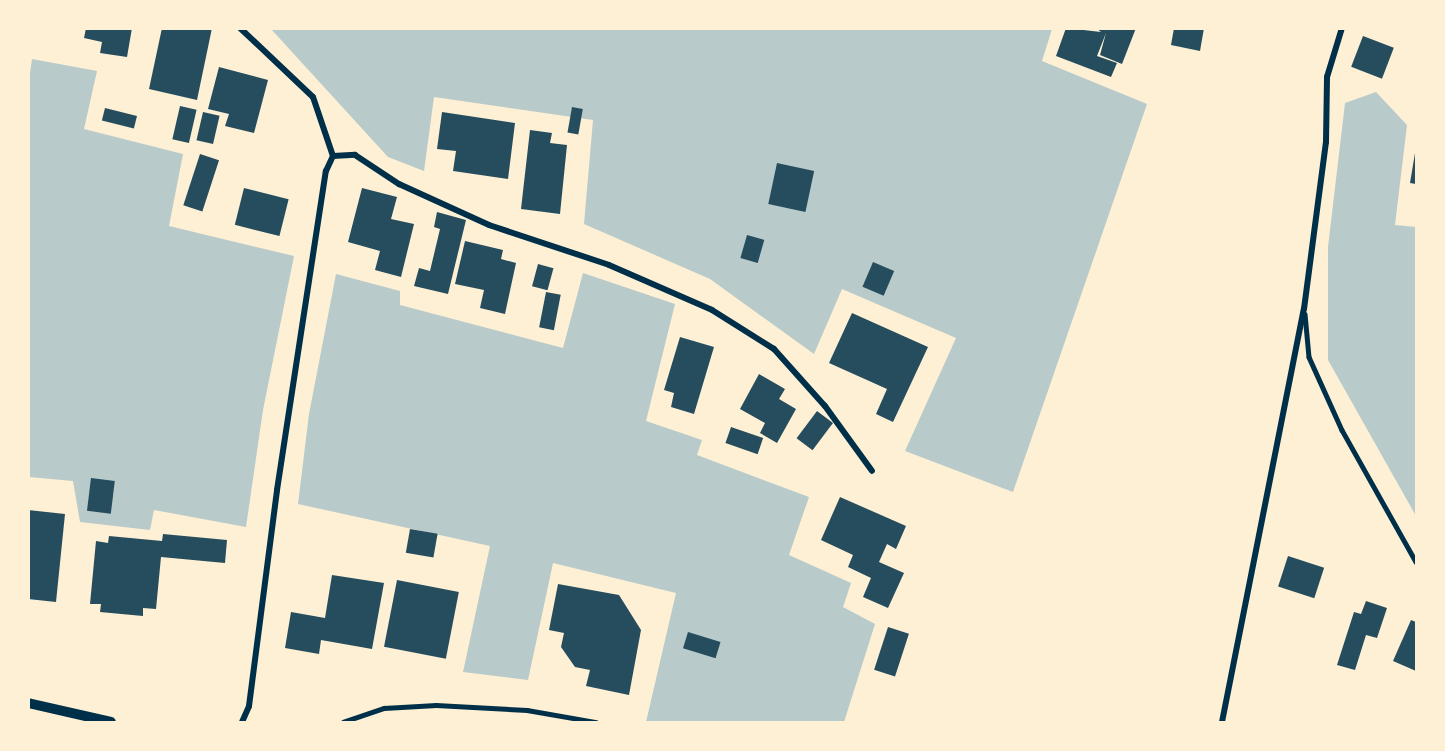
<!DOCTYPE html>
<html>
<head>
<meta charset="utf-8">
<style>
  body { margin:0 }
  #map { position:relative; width:1445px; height:751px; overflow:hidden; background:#fdf0d5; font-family:"Nunito Sans",sans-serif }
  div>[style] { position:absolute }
  .green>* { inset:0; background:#b9caca }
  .building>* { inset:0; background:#264d5e; transform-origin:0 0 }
  .service>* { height:4.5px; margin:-2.25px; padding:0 2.25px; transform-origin:2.25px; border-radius:2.25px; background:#003049 }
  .minor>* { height:6px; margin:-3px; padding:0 3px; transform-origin:3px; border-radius:3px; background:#003049 }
  .tertiary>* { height:10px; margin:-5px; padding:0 5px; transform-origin:5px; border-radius:5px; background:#003049 }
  span { translate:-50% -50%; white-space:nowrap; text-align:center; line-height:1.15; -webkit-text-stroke:4.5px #fdf0d5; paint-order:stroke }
  .frame { position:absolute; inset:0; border:30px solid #fdf0d5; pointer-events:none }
</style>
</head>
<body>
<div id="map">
  <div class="green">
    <div style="clip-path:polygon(937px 28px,1052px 29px,1042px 61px,1147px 104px,1013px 492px,905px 451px,956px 338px,842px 289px,814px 354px,710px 279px,584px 224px,593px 120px,434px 97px,424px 171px,388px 157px,271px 29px)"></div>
    <div style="clip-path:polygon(32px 59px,97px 71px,84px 129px,183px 154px,169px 226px,294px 256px,263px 410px,246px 527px,154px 510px,150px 530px,80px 522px,73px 481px,29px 477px,28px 87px)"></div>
    <div style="clip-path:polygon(1376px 92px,1407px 125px,1395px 225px,1416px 227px,1416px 516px,1328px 360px,1328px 247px,1345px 103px)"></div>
    <div style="clip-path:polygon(583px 273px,675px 304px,646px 421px,702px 440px,697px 455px,809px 497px,789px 555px,851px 583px,843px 607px,875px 624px,844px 722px,646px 722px,676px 593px,553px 563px,528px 680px,463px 672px,490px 546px,298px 504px,309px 414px,336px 274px,400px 291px,400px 305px,563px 348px)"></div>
  </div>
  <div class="building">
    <div style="clip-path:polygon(86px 28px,132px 28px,127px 57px,100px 53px,102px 42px,84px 38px)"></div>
    <div style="clip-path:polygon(162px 28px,212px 28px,197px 100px,149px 89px)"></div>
    <div style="clip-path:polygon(1066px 28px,1101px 32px,1096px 28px,1136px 28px,1122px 64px,1100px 55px,1106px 33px,1097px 56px,1117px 63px,1111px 77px,1056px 56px)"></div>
    <div style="clip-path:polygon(1174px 28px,1204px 28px,1200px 51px,1171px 45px)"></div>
    <div style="left:1363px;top:36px;width:33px;height:33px;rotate:21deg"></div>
    <div style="clip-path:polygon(219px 67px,268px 80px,254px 133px,225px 126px,229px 114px,208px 109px)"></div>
    <div style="left:180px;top:106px;width:17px;height:34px;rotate:13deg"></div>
    <div style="left:572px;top:107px;width:11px;height:26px;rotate:10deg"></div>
    <div style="left:105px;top:108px;width:33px;height:13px;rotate:14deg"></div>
    <div style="left:203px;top:112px;width:17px;height:29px;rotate:13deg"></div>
    <div style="clip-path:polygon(442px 112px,515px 123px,508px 179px,453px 171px,456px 151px,437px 149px)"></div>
    <div style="clip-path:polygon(530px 130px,552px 133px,550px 143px,567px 145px,560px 214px,521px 209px)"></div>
    <div style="clip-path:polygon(1416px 147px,1416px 184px,1410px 183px)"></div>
    <div style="left:200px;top:154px;width:20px;height:54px;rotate:18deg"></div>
    <div style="left:777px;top:163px;width:38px;height:42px;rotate:12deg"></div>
    <div style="left:244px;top:188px;width:46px;height:38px;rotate:14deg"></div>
    <div style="clip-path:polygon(362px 188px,397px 197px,391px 219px,414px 224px,401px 277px,375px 270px,380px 251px,348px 242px)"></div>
    <div style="clip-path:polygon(437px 212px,466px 220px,448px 294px,414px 286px,419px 268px,430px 271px,440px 229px,434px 227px)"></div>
    <div style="left:747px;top:235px;width:18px;height:24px;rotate:16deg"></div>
    <div style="clip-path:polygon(465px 241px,503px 250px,501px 259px,516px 263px,505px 314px,480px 308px,484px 290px,455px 284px)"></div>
    <div style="left:873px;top:262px;width:23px;height:27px;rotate:23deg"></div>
    <div style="left:538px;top:264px;width:16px;height:23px;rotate:15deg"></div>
    <div style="left:546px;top:292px;width:15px;height:36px;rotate:11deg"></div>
    <div style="clip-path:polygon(852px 313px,928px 347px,893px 422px,876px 414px,887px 389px,829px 363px)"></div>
    <div style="clip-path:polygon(680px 337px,714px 347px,694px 414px,671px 407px,674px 393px,664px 390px)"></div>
    <div style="clip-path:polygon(759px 374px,785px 389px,779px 399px,796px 409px,777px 443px,760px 433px,765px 423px,740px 409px)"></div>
    <div style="left:817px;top:411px;width:20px;height:34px;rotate:37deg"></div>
    <div style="left:731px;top:427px;width:34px;height:17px;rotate:19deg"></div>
    <div style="left:91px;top:478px;width:24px;height:33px;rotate:7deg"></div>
    <div style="clip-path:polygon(840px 497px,906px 526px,896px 549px,887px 544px,879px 562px,904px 573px,888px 608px,863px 597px,871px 578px,848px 567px,853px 555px,821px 540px)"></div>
    <div style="clip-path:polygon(28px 510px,65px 514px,56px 602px,28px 599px)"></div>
    <div style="left:410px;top:529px;width:28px;height:24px;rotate:10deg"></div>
    <div style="clip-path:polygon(163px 534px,227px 540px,225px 563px,161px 557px,156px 609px,143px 608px,143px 616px,100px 612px,101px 604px,90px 604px,96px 541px,108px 543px,109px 536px,162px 541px)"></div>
    <div style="left:1288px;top:556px;width:38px;height:32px;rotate:18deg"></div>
    <div style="clip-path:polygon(332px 575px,384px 583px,372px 649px,321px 640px,319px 654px,285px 648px,291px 612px,325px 618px)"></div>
    <div style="left:397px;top:580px;width:63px;height:68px;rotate:11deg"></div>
    <div style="clip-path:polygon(558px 584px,619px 595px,641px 630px,629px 695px,586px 686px,590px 670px,575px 667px,561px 647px,564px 633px,549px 630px)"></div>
    <div style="clip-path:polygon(1366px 601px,1387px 608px,1377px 638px,1366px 635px,1355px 670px,1337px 665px,1354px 612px,1361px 614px)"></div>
    <div style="clip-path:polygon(1411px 620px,1416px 622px,1416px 671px,1393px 661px)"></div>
    <div style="left:888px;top:627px;width:22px;height:45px;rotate:18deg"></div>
    <div style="left:688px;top:632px;width:34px;height:17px;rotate:17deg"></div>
  </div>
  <div class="service">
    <div style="left:1305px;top:314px;width:43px;rotate:84.7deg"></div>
    <div style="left:1309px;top:357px;width:80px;rotate:65.7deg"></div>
    <div style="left:1342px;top:430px;width:151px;rotate:60.7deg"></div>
    <div style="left:343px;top:722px;width:43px;rotate:-18.9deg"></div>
    <div style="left:384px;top:708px;width:52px;rotate:-3.3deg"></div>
    <div style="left:436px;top:705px;width:91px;rotate:3.1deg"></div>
    <div style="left:527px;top:710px;width:70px;rotate:9.9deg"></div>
  </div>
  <div class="minor">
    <div style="left:240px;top:28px;width:100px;rotate:43.4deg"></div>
    <div style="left:313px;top:97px;width:62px;rotate:71.3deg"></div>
    <div style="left:333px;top:156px;width:22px;rotate:-3deg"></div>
    <div style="left:355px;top:155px;width:53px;rotate:33.4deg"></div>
    <div style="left:399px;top:184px;width:99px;rotate:24.5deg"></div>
    <div style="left:489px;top:225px;width:126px;rotate:18.4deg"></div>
    <div style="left:609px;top:265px;width:112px;rotate:23.6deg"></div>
    <div style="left:712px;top:310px;width:73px;rotate:32.2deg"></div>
    <div style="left:774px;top:349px;width:76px;rotate:48.2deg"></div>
    <div style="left:825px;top:406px;width:80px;rotate:54.1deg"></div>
    <div style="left:242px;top:722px;width:17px;rotate:-66deg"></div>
    <div style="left:249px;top:706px;width:218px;rotate:-82.6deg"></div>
    <div style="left:277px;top:490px;width:323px;rotate:-81.3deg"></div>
    <div style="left:326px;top:171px;width:17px;rotate:-65deg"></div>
    <div style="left:1222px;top:722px;width:421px;rotate:-78.8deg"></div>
    <div style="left:1304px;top:309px;width:168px;rotate:-82.5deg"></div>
    <div style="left:1326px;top:142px;width:65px;rotate:-89.1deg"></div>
    <div style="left:1327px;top:77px;width:51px;rotate:-73deg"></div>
  </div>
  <div class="tertiary">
    <div style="left:28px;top:703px;width:85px;rotate:12.9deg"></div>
  </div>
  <div class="frame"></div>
</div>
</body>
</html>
